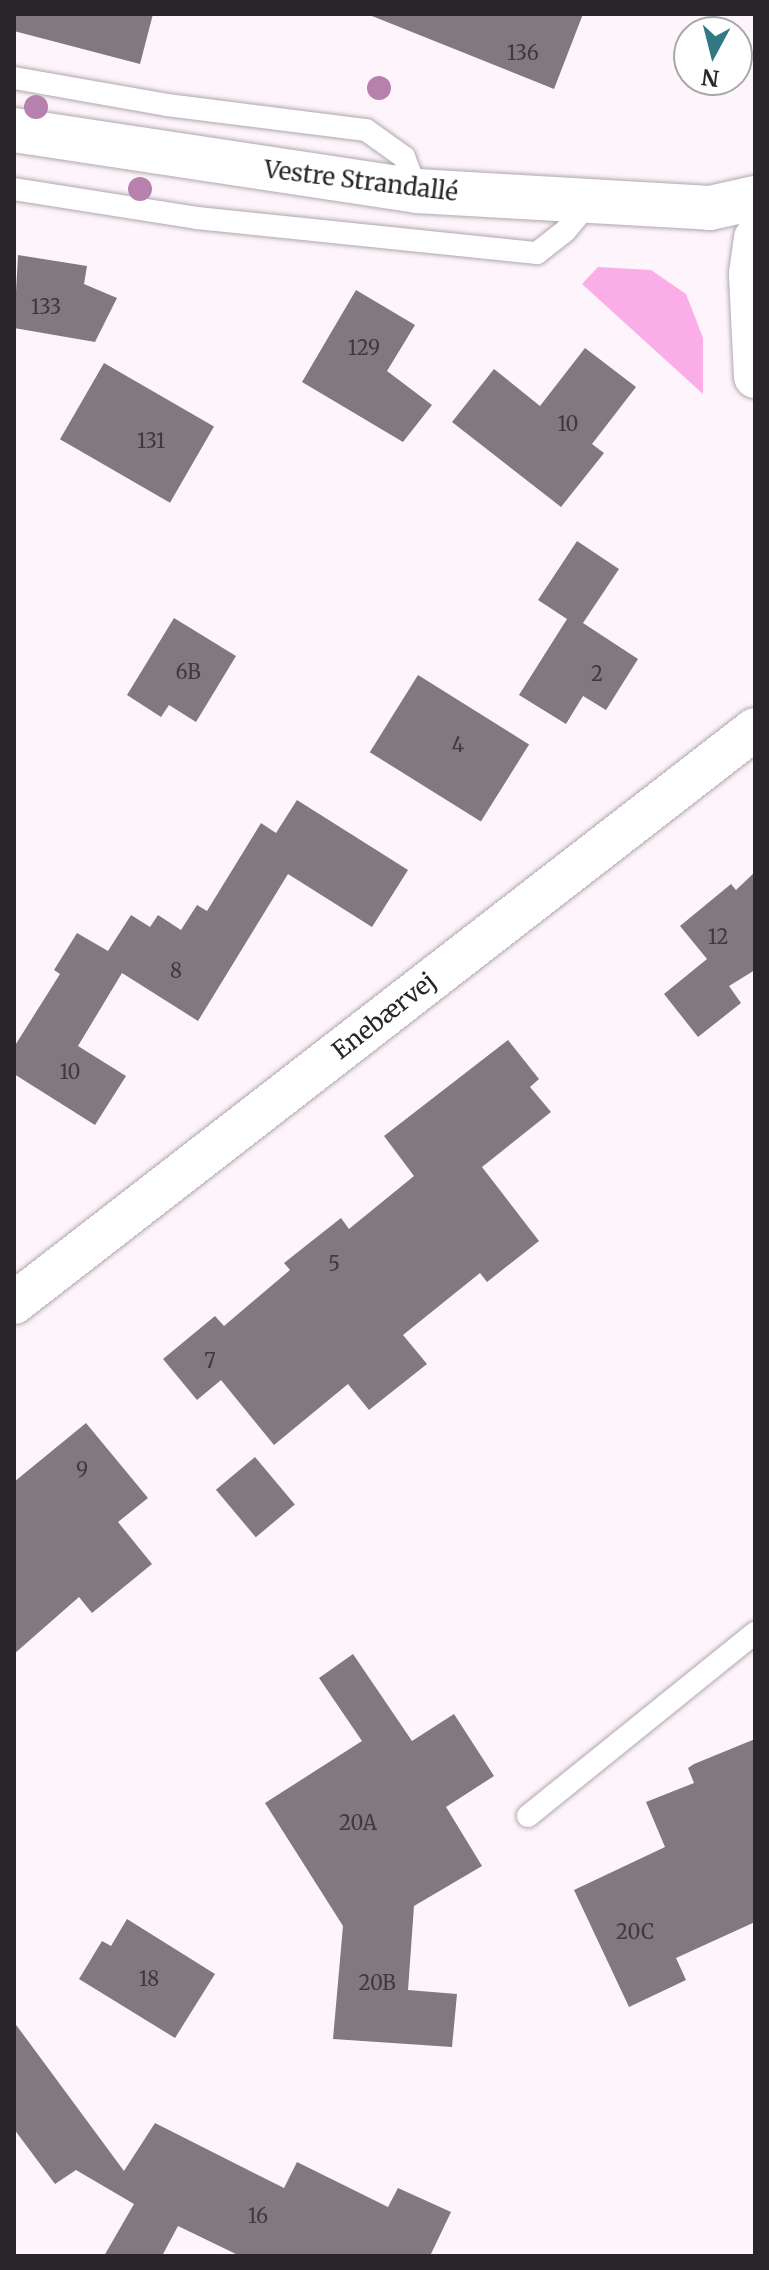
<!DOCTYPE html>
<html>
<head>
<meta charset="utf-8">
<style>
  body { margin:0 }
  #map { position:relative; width:769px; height:2270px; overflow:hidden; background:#fef4fb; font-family:Merriweather,serif }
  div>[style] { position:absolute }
  .green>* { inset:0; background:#fbade8 }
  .building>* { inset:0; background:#82797f; transform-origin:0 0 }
  .roads { filter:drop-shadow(0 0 2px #b0a7ad) drop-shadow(0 0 2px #b0a7ad) }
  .service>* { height:22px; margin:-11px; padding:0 11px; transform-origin:11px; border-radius:11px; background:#fff }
  .minor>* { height:42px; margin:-21px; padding:0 21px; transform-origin:21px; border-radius:21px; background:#fff }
  .tertiary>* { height:44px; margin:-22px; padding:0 22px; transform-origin:22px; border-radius:22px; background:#fff }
  .trees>* { width:24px; height:24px; margin:-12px; border-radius:50%; background:#b781ad }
  span { translate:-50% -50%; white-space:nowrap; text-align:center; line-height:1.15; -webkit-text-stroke:6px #fff; paint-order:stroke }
  .number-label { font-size:20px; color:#3f3a3e }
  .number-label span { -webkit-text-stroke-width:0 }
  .street-label { font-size:24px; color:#292528 }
  .frame { position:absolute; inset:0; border:16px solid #292528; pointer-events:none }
  .north { position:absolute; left:673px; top:16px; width:80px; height:80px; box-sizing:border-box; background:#fff; border:2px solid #a9a8a9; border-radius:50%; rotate:187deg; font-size:22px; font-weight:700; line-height:32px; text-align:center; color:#292528 }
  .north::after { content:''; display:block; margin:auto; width:28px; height:36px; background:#327983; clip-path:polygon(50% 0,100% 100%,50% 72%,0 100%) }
</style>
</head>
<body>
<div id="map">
  <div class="green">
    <div style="clip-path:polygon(598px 267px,651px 270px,686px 294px,703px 338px,703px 394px,582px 284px)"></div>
  </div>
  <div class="building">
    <div style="clip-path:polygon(14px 14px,153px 14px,140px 64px,14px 31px)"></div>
    <div style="clip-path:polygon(367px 14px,583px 14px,554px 89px)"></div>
    <div style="clip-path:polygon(18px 255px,87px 266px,84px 284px,117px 298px,95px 342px,14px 328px)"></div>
    <div style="clip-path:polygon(356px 290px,415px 325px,387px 371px,432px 405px,403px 442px,302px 382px)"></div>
    <div style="clip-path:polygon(585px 348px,636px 387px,592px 444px,604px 453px,561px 507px,452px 422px,494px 369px,540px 406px)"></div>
    <div style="left:104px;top:363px;width:127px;height:88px;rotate:30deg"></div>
    <div style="clip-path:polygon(577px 541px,619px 569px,583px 623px,638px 659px,606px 710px,583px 696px,566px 724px,519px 695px,567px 619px,538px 600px)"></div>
    <div style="clip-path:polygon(174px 618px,236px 656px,196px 722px,169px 705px,161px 717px,127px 695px)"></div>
    <div style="left:418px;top:675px;width:131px;height:91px;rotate:32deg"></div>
    <div style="clip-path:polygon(297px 800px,408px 870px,372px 927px,288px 874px,198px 1021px,122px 973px,78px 1046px,126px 1076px,95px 1125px,14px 1074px,14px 1047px,60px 974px,54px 970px,77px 933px,108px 951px,131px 915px,150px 927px,158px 915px,181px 930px,197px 905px,207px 911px,261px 823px,276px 833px)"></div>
    <div style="clip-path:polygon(755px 872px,755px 970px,729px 986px,741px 1003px,698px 1037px,664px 994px,707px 959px,680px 926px,731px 884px,736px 890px)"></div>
    <div style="clip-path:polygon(508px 1040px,539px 1079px,530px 1087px,551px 1112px,482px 1167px,539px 1241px,487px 1282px,480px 1273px,403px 1335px,427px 1364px,369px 1410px,348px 1384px,274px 1445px,221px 1380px,197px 1400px,163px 1359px,215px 1316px,224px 1326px,290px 1270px,284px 1263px,341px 1218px,349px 1229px,414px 1176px,384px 1136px)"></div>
    <div style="clip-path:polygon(86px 1423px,148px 1498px,118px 1522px,152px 1564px,92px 1613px,79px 1597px,14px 1654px,14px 1482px)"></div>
    <div style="left:255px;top:1457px;width:62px;height:51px;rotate:50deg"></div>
    <div style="clip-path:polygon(353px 1654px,412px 1741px,454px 1714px,494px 1776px,446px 1807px,482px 1866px,414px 1906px,408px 1990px,457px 1994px,452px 2047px,333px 2039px,343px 1926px,265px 1803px,362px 1741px,319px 1678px)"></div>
    <div style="clip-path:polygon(755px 1739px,755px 1922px,676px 1958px,686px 1980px,629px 2007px,574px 1890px,665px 1847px,646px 1802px,694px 1783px,688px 1768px,694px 1764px)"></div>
    <div style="clip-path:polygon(127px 1919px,215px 1974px,175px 2038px,79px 1979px,102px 1941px,111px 1946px)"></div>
    <div style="clip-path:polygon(14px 2022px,124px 2171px,155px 2123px,284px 2188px,297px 2162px,388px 2207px,398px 2188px,451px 2212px,430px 2256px,240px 2256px,178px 2226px,162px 2256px,104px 2256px,134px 2204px,76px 2170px,55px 2184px,14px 2129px)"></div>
  </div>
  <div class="roads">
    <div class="service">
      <div style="left:14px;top:78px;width:155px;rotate:10deg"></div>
      <div style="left:167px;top:105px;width:201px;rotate:7.2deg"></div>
      <div style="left:366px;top:130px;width:47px;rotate:35.4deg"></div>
      <div style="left:404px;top:157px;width:36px;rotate:69deg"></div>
      <div style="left:14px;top:189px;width:185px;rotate:9deg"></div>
      <div style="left:197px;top:218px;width:342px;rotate:5.9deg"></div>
      <div style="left:537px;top:253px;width:37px;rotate:-38deg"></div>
      <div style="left:566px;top:230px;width:34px;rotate:-50deg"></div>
      <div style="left:528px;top:1816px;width:292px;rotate:-38.9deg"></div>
    </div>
    <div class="minor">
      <div style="left:755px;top:238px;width:37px;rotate:98deg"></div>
      <div style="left:750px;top:275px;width:102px;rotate:87.2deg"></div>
      <div style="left:14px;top:1303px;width:937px;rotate:-37.76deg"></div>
    </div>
    <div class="tertiary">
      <div style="left:14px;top:130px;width:408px;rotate:8.6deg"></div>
      <div style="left:417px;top:191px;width:293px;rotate:3.3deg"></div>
      <div style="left:710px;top:208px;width:46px;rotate:-12.5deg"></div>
    </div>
  </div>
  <div class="trees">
    <div style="left:379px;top:88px"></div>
    <div style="left:36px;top:107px"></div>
    <div style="left:140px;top:189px"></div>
  </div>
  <div class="number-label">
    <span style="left:523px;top:52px">136</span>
    <span style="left:46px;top:306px">133</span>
    <span style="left:364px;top:347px">129</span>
    <span style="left:568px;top:423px">10</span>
    <span style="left:151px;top:440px">131</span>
    <span style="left:188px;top:671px">6B</span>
    <span style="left:597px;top:673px">2</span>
    <span style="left:458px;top:744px">4</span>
    <span style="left:718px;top:936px">12</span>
    <span style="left:176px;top:970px">8</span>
    <span style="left:70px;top:1071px">10</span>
    <span style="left:334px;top:1263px">5</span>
    <span style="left:210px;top:1360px">7</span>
    <span style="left:82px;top:1469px">9</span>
    <span style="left:358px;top:1822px">20A</span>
    <span style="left:635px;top:1931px">20C</span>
    <span style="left:149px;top:1978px">18</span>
    <span style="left:377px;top:1982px">20B</span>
    <span style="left:258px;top:2215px">16</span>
  </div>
  <div class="street-label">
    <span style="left:361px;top:181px;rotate:7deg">Vestre Strandallé</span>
    <span style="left:384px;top:1016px;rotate:-38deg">Enebærvej</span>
  </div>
  <div class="frame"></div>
  <div class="north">N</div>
</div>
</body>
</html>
